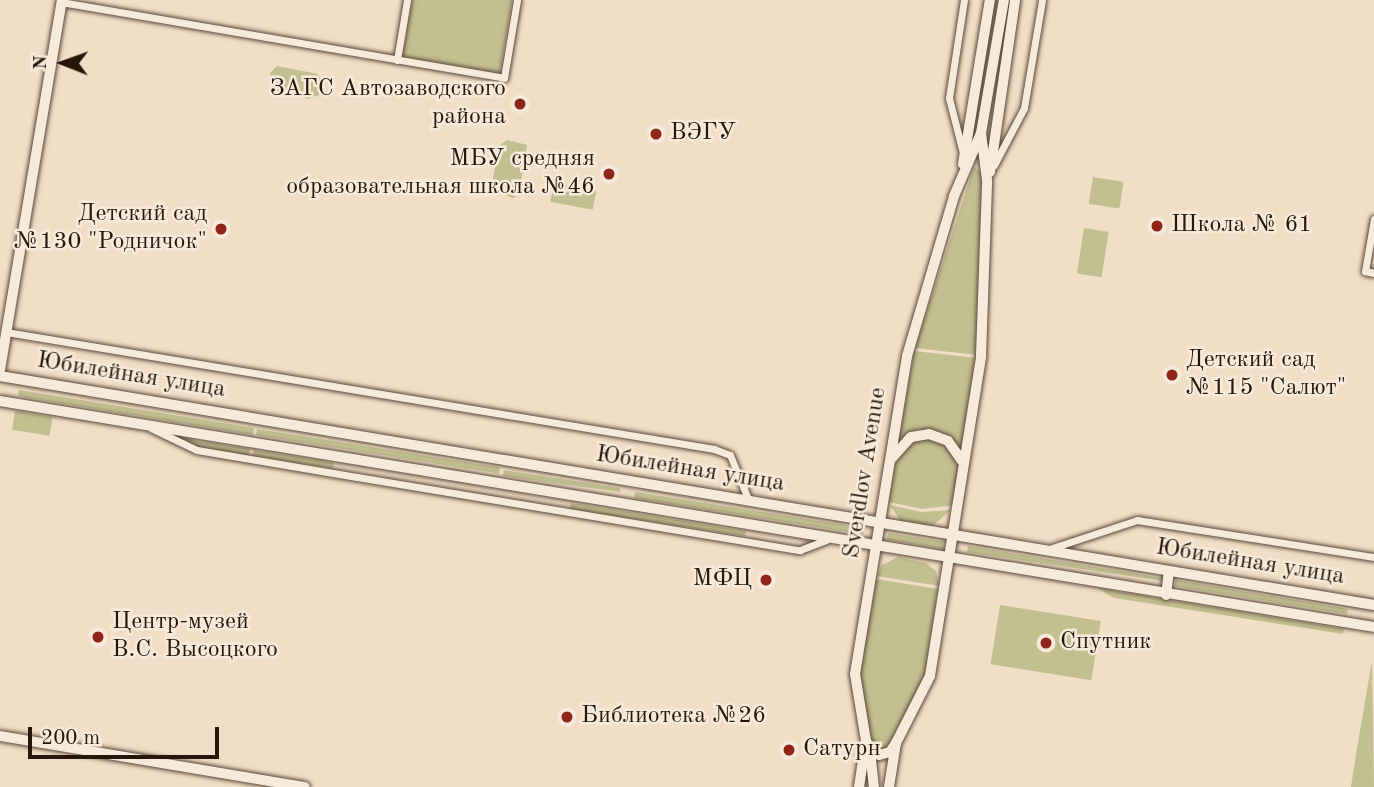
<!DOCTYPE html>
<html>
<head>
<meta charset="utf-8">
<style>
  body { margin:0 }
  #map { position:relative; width:1374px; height:787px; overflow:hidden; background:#f1dec6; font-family:"Old Standard TT",serif }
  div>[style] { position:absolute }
  .green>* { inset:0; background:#c2bf90; transform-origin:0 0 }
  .roads { filter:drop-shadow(0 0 2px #59483a) drop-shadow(0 0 2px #59483a) }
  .street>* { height:7px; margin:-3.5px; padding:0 3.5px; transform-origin:3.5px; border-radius:3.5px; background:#f6eada }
  .secondary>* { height:10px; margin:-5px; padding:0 5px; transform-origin:5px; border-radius:5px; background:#f6eada }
  .dots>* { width:19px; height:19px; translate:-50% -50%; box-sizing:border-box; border:4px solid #f6eada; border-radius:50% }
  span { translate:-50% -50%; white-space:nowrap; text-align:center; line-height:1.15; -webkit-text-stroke:5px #f6eada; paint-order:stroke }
  .poi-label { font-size:24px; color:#26160b }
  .right { translate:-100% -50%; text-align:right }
  .left { translate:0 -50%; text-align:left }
  .street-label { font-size:24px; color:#26160b }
  .north { position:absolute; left:28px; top:28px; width:70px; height:70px; -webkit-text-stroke:5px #f6eada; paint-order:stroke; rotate:271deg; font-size:19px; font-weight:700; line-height:28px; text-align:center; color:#26160b }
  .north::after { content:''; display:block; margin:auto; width:24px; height:32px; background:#26160b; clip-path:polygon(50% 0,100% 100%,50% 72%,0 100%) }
  .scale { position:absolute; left:28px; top:727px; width:191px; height:32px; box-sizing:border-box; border:4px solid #26160b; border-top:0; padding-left:9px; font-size:21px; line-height:24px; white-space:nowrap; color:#26160b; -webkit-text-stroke:5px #f6eada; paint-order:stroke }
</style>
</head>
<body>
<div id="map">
  <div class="green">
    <div style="clip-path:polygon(412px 0,512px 0,500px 74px,402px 57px)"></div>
    <div style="clip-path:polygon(994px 0,998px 0,973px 136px,972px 133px)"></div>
    <div style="clip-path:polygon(277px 66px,318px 74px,323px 83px,319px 95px,309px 99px,271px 91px,270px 73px)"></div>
    <div style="clip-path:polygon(507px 140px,527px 145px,519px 194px,513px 198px,491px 189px,499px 146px)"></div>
    <div style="clip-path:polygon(974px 167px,984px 174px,977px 355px,915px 348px)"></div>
    <div style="left:1093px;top:177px;width:31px;height:27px;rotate:9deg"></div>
    <div style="left:554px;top:183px;width:43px;height:19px;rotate:11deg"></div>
    <div style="left:1084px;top:228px;width:25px;height:46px;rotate:9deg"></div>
    <div style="clip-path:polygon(914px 351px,977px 358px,963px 451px,949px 436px,933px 430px,916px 430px,899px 439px)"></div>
    <div style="clip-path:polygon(19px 390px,254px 428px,253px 435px,18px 396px)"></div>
    <div style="left:15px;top:411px;width:38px;height:19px;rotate:9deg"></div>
    <div style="left:257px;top:429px;width:246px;height:6px;rotate:9deg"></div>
    <div style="clip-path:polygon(174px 437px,250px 449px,249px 456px,198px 447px)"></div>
    <div style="clip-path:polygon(928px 438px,948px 445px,959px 464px,954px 505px,923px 509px,889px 502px,896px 460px,909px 444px)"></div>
    <div style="left:254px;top:450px;width:81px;height:6px;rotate:9deg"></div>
    <div style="clip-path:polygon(504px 470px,619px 488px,621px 492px,503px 476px)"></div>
    <div style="left:635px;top:492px;width:232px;height:6px;rotate:9deg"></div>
    <div style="clip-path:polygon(571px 503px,746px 531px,745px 536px,570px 509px)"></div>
    <div style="clip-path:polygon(890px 505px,921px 512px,951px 510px,932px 526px,901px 522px)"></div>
    <div style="left:888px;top:533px;width:56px;height:7px;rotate:9deg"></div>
    <div style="clip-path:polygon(968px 546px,1162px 578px,1163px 581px,967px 552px)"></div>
    <div style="clip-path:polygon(898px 557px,926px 563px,936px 571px,939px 586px,877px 576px,882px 565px)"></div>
    <div style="clip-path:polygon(876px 579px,938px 589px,924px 680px,885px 751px,873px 749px,859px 679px)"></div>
    <div style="clip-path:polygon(1176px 580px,1348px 609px,1347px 614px,1175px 586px)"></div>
    <div style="clip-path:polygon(1097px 588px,1344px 629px,1343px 634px,1114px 598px)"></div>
    <div style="left:1000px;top:605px;width:102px;height:60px;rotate:9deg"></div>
    <div style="clip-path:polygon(1372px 661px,1374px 787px,1351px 787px,1356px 754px)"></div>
  </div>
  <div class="roads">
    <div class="street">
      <div style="left:61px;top:2px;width:449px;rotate:9.7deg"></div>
      <div style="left:504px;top:78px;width:79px;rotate:-80.5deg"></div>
      <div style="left:397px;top:60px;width:61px;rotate:-80.5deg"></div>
      <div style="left:964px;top:157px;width:61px;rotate:-104.3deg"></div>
      <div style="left:949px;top:98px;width:99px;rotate:-81.3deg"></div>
      <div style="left:994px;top:165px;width:64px;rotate:-62.2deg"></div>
      <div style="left:1024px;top:108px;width:109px;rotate:-80.5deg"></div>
      <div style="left:1374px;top:219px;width:53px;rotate:99.8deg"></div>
      <div style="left:1365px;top:271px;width:9px;rotate:13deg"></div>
      <div style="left:6px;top:332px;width:718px;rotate:9.38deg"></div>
      <div style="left:714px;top:449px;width:17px;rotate:21deg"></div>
      <div style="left:730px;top:455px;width:50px;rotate:67.6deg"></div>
      <div style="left:151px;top:428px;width:51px;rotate:25.6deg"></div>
      <div style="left:197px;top:450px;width:162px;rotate:9.6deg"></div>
      <div style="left:357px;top:477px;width:449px;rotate:9.4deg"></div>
      <div style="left:800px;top:550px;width:28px;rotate:-21deg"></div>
      <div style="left:1046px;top:550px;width:96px;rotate:-18.2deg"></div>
      <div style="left:1137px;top:520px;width:240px;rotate:8.9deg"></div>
    </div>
    <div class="secondary">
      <div style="left:963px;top:164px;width:166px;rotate:-80.7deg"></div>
      <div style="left:990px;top:172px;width:174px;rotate:-81.7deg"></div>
      <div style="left:0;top:370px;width:375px;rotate:-80.5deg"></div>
      <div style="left:0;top:376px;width:1393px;rotate:9.46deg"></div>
      <div style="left:0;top:401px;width:1392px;rotate:9.34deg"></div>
      <div style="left:892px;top:458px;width:28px;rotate:-48deg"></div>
      <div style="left:911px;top:437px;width:18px;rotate:-9deg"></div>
      <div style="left:929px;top:434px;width:20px;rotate:20deg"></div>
      <div style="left:948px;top:441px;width:24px;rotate:55deg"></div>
      <div style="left:1166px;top:595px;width:24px;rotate:-83deg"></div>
      <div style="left:0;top:736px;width:309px;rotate:9.5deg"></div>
      <div style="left:866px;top:742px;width:18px;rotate:45deg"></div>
      <div style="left:879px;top:755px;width:11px;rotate:-15deg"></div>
      <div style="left:890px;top:752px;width:11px;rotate:-56deg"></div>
      <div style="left:870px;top:750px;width:37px;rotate:84deg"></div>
      <div style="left:859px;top:787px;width:47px;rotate:-81.3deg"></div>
      <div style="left:866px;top:741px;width:68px;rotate:-99.3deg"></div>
      <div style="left:855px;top:674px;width:322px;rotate:-80.7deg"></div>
      <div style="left:907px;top:356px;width:167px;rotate:-73.6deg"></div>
      <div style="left:954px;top:196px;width:69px;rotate:-66.8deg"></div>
      <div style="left:981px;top:133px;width:135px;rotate:-80.2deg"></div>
      <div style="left:889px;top:787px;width:45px;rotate:-81deg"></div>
      <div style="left:896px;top:743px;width:75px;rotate:-63.1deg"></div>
      <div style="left:930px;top:676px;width:324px;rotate:-80.9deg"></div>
      <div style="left:981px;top:356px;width:176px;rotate:-88deg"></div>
      <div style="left:987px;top:180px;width:47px;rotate:-97.3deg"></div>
    </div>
  </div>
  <div class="dots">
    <div style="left:520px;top:104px;background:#8f2418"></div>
    <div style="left:656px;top:134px;background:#8f2418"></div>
    <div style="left:609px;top:174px;background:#8f2418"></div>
    <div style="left:1157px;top:226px;background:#8f2418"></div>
    <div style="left:221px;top:229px;background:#8f2418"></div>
    <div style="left:1172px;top:375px;background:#8f2418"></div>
    <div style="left:766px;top:580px;background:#8f2418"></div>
    <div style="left:98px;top:637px;background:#8f2418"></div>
    <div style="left:1046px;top:643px;background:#8f2418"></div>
    <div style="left:567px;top:717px;background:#8f2418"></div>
    <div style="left:789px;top:750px;background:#8f2418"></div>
  </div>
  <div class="poi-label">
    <span class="right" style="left:506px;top:104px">ЗАГС Автозаводского<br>района</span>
    <span class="left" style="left:670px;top:134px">ВЭГУ</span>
    <span class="right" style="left:595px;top:174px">МБУ средняя<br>образовательная школа №46</span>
    <span class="right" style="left:207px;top:229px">Детский сад<br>№130 "Родничок"</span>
    <span class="left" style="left:1171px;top:226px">Школа № 61</span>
    <span class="left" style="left:1186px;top:375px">Детский сад<br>№115 "Салют"</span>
    <span class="right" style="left:752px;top:580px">МФЦ</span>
    <span class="left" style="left:112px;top:637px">Центр-музей<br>В.С. Высоцкого</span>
    <span class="left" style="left:1060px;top:643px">Спутник</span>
    <span class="left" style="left:581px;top:717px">Библиотека №26</span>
    <span class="left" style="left:803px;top:750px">Сатурн</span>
  </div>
  <div class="street-label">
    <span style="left:131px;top:376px;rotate:9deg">Юбилейная улица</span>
    <span style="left:690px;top:470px;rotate:9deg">Юбилейная улица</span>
    <span style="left:866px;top:473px;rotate:-81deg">Sverdlov Avenue</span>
    <span style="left:1250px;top:563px;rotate:9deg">Юбилейная улица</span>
  </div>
  <div class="north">N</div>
  <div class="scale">200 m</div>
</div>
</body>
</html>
